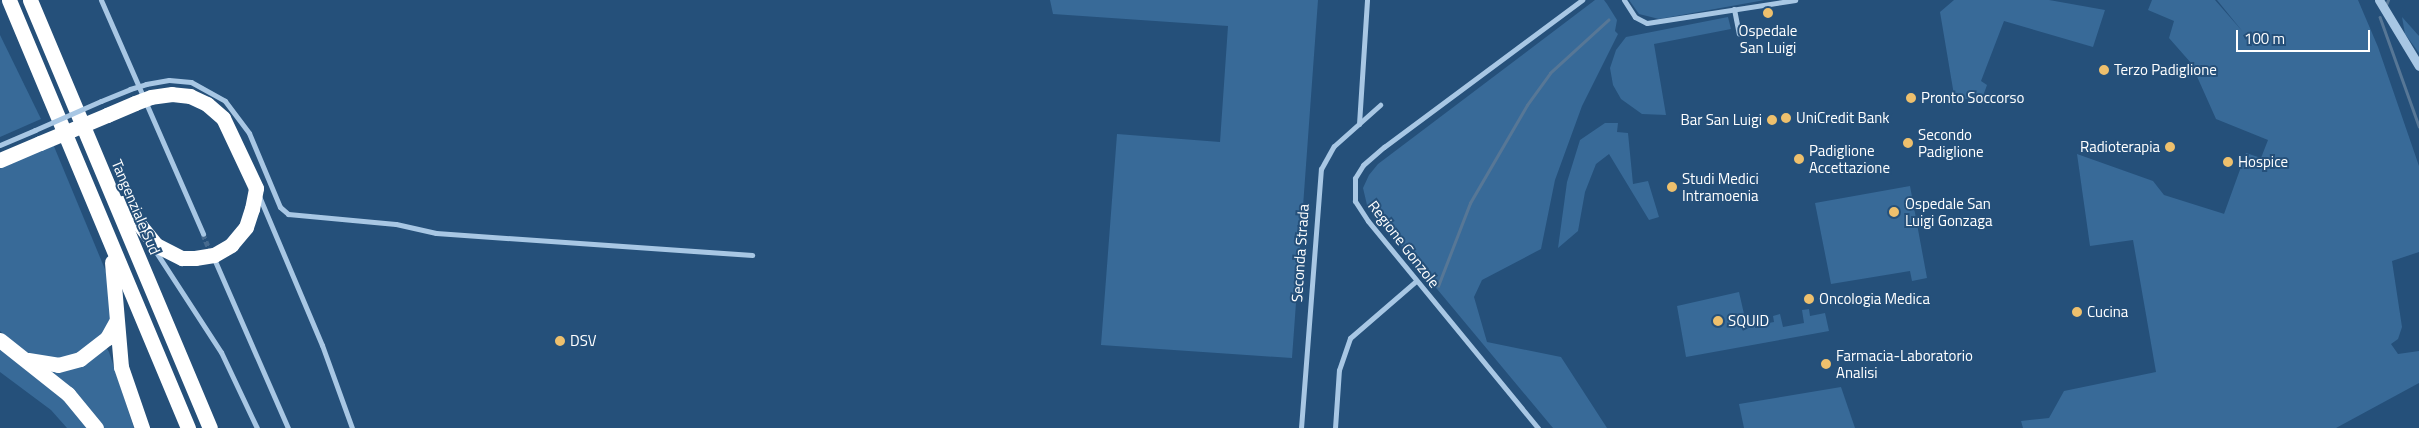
<!DOCTYPE html>
<html>
<head>
<meta charset="utf-8">
<style>
  body { margin:0 }
  #map { position:relative; width:2419px; height:428px; overflow:hidden; background:#25507a; font-family:"Titillium Web",sans-serif }
  div>[style] { position:absolute }
  .green>* { inset:0; background:#386a98 }
  .stream>* { height:2.5px; margin:-1.25px; padding:0 1.25px; transform-origin:1.25px; border-radius:1.25px; background:#577796 }
  .minor-tunnel>* { height:5px; margin-top:-2.5px; transform-origin:0; background:repeating-linear-gradient(90deg,#466a8e 0 5px,transparent 0 7.5px) }
  .minor>* { height:5px; margin:-2.5px; padding:0 2.5px; transform-origin:2.5px; border-radius:2.5px; background:#a8c7e4 }
  .tertiary>* { height:9px; margin:-4.5px; padding:0 4.5px; transform-origin:4.5px; border-radius:4.5px; background:#a8c7e4 }
  .motorway>* { height:15px; margin:-7.5px; padding:0 7.5px; transform-origin:7.5px; border-radius:7.5px; background:#fff }
  .minor-bridge>* { height:5px; margin:-2.5px; padding:0 2.5px; transform-origin:2.5px; border-radius:2.5px; background:#a8c7e4 }
  .motorway-bridge>* { height:15px; margin:-7.5px; padding:0 7.5px; transform-origin:7.5px; border-radius:7.5px; background:#fff }
  .dots>* { width:14px; height:14px; translate:-50% -50%; box-sizing:border-box; border:2px solid #25507a; border-radius:50% }
  span { translate:-50% -50%; white-space:nowrap; text-align:center; line-height:1.15; -webkit-text-stroke:4px #25507a; paint-order:stroke }
  .poi-label { font-size:15px; color:#fff }
  .left { translate:0 -50%; text-align:left }
  .right { translate:-100% -50%; text-align:right }
  .street-label { font-size:15px; color:#fff }
  .scale { position:absolute; left:2236px; top:30px; width:134px; height:22px; box-sizing:border-box; border:2px solid #fff; border-top:0; padding-left:6px; font-size:15px; line-height:18px; white-space:nowrap; color:#fff; -webkit-text-stroke:4px #25507a; paint-order:stroke }
</style>
</head>
<body>
<div id="map">
  <div class="green">
    <div style="clip-path:polygon(1050px 0,1318px 0,1292px 358px,1101px 345px,1117px 134px,1220px 142px,1228px 26px,1053px 14px)"></div>
    <div style="clip-path:polygon(1595px 0,1604px 0,1607px 4px,1617px 20px,1615px 31px,1618px 34px,1582px 106px,1555px 180px,1541px 249px,1482px 280px,1474px 297px,1487px 342px,1561px 357px,1607px 428px,1553px 428px,1367px 205px,1363px 188px,1369px 175px,1378px 164px)"></div>
    <div style="clip-path:polygon(1629px 0,1765px 0,1659px 19px,1639px 14px)"></div>
    <div style="clip-path:polygon(1954px 0,2049px 0,2105px 10px,2093px 47px,2004px 21px,1981px 81px,1987px 85px,1983px 96px,1955px 101px,1940px 12px)"></div>
    <div style="clip-path:polygon(2152px 0,2215px 0,2243px 32px,2217px 0,2358px 0,2378px 47px,2419px 166px,2419px 252px,2392px 261px,2402px 327px,2398px 339px,2391px 344px,2398px 354px,2419px 351px,2419px 383px,2336px 428px,2023px 428px,2021px 421px,2049px 418px,2064px 391px,2156px 372px,2133px 240px,2090px 246px,2077px 154px,2153px 181px,2164px 195px,2234px 217px,2224px 214px,2246px 153px,2261px 158px,2268px 140px,2216px 119px,2191px 63px,2169px 38px,2174px 21px,2148px 10px)"></div>
    <div style="clip-path:polygon(1728px 17px,1731px 29px,1654px 44px,1666px 115px,1642px 114px,1621px 99px,1613px 85px,1610px 68px,1616px 50px,1626px 37px)"></div>
    <div style="clip-path:polygon(2402px 17px,2419px 36px,2419px 53px,2405px 34px)"></div>
    <div style="clip-path:polygon(0 35px,41px 119px,0 137px)"></div>
    <div style="clip-path:polygon(1605px 123px,1618px 123px,1617px 132px,1628px 133px,1633px 184px,1648px 181px,1659px 217px,1649px 220px,1609px 154px,1596px 164px,1585px 192px,1578px 231px,1558px 248px,1567px 182px,1580px 140px)"></div>
    <div style="clip-path:polygon(53px 144px,109px 279px,112px 310px,108px 327px,89px 348px,61px 360px,24px 353px,0 331px,0 165px)"></div>
    <div style="clip-path:polygon(1910px 186px,1927px 278px,1912px 281px,1910px 271px,1831px 284px,1815px 203px)"></div>
    <div style="clip-path:polygon(1739px 292px,1747px 327px,1774px 322px,1773px 316px,1780px 314px,1783px 327px,1804px 323px,1802px 310px,1809px 309px,1810px 316px,1825px 313px,1829px 331px,1686px 357px,1677px 306px)"></div>
    <div style="clip-path:polygon(106px 347px,109px 352px,134px 428px,103px 428px,84px 402px,45px 370px,90px 361px)"></div>
    <div style="clip-path:polygon(0 348px,72px 405px,90px 428px,67px 428px,51px 410px,0 372px)"></div>
    <div style="clip-path:polygon(1841px 387px,1855px 428px,1744px 428px,1739px 404px)"></div>
  </div>
  <div class="stream">
    <div style="left:2386px;top:5px;width:5px;rotate:-68deg"></div>
    <div style="left:2380px;top:17px;width:116px;rotate:70.3deg"></div>
    <div style="left:1438px;top:286px;width:89px;rotate:-68.9deg"></div>
    <div style="left:1470px;top:203px;width:113px;rotate:-59.8deg"></div>
    <div style="left:1527px;top:105px;width:39px;rotate:-54deg"></div>
    <div style="left:1550px;top:73px;width:79px;rotate:-42.4deg"></div>
  </div>
  <div class="minor-tunnel">
    <div style="left:203px;top:234px;width:22px;rotate:68deg"></div>
  </div>
  <div class="minor">
    <div style="left:101px;top:0;width:255px;rotate:66.4deg"></div>
    <div style="left:1624px;top:0;width:20px;rotate:57deg"></div>
    <div style="left:1635px;top:17px;width:13px;rotate:27deg"></div>
    <div style="left:1647px;top:23px;width:150px;rotate:-8.8deg"></div>
    <div style="left:1734px;top:9px;width:25px;rotate:79deg"></div>
    <div style="left:146px;top:84px;width:23px;rotate:-10deg"></div>
    <div style="left:169px;top:80px;width:22px;rotate:5deg"></div>
    <div style="left:191px;top:82px;width:39px;rotate:29deg"></div>
    <div style="left:225px;top:101px;width:40px;rotate:53deg"></div>
    <div style="left:249px;top:133px;width:80px;rotate:67.3deg"></div>
    <div style="left:280px;top:207px;width:11px;rotate:41deg"></div>
    <div style="left:288px;top:214px;width:108px;rotate:5.3deg"></div>
    <div style="left:396px;top:224px;width:41px;rotate:12.7deg"></div>
    <div style="left:436px;top:233px;width:317px;rotate:4deg"></div>
    <div style="left:101px;top:101px;width:31px;rotate:-22deg"></div>
    <div style="left:1359px;top:124px;width:124px;rotate:-86.3deg"></div>
    <div style="left:0;top:145px;width:38px;rotate:-23deg"></div>
    <div style="left:259px;top:196px;width:162px;rotate:67.1deg"></div>
    <div style="left:322px;top:345px;width:88px;rotate:70.1deg"></div>
    <div style="left:154px;top:249px;width:123px;rotate:57deg"></div>
    <div style="left:221px;top:352px;width:84px;rotate:64.7deg"></div>
    <div style="left:215px;top:261px;width:182px;rotate:66.4deg"></div>
    <div style="left:1301px;top:428px;width:260px;rotate:-85.6deg"></div>
    <div style="left:1321px;top:169px;width:26px;rotate:-61deg"></div>
    <div style="left:1334px;top:146px;width:62px;rotate:-41.7deg"></div>
    <div style="left:1335px;top:428px;width:58px;rotate:-86.1deg"></div>
    <div style="left:1339px;top:370px;width:34px;rotate:-71deg"></div>
    <div style="left:1350px;top:338px;width:87px;rotate:-40.8deg"></div>
    <div style="left:1538px;top:428px;width:268px;rotate:-129.4deg"></div>
    <div style="left:1368px;top:221px;width:24px;rotate:-123deg"></div>
    <div style="left:1355px;top:201px;width:23px;rotate:-90deg"></div>
    <div style="left:1355px;top:178px;width:15px;rotate:-58deg"></div>
    <div style="left:1363px;top:165px;width:28px;rotate:-41deg"></div>
    <div style="left:1384px;top:147px;width:247px;rotate:-36.6deg"></div>
  </div>
  <div class="tertiary">
    <div style="left:2379px;top:0;width:77px;rotate:58.8deg"></div>
  </div>
  <div class="motorway">
    <div style="left:9px;top:0;width:464px;rotate:67.3deg"></div>
    <div style="left:30px;top:0;width:464px;rotate:67.2deg"></div>
    <div style="left:107px;top:115px;width:30px;rotate:-23deg"></div>
    <div style="left:0;top:160px;width:43px;rotate:-23deg"></div>
    <div style="left:122px;top:203px;width:54px;rotate:51deg"></div>
    <div style="left:156px;top:245px;width:29px;rotate:27deg"></div>
    <div style="left:182px;top:258px;width:13px"></div>
    <div style="left:195px;top:258px;width:19px;rotate:-9deg"></div>
    <div style="left:214px;top:255px;width:20px;rotate:-30deg"></div>
    <div style="left:231px;top:245px;width:23px;rotate:-50deg"></div>
    <div style="left:246px;top:227px;width:19px;rotate:-72deg"></div>
    <div style="left:252px;top:209px;width:21px;rotate:-79deg"></div>
    <div style="left:256px;top:188px;width:77px;rotate:-115.2deg"></div>
    <div style="left:223px;top:118px;width:21px;rotate:-139deg"></div>
    <div style="left:207px;top:104px;width:19px;rotate:-155deg"></div>
    <div style="left:190px;top:96px;width:18px;rotate:-174deg"></div>
    <div style="left:172px;top:94px;width:21px;rotate:172deg"></div>
    <div style="left:112px;top:262px;width:105px;rotate:85.1deg"></div>
    <div style="left:121px;top:367px;width:65px;rotate:71deg"></div>
    <div style="left:0;top:340px;width:87px;rotate:38.5deg"></div>
    <div style="left:68px;top:394px;width:44px;rotate:50.5deg"></div>
    <div style="left:28px;top:360px;width:30px;rotate:9deg"></div>
    <div style="left:58px;top:365px;width:23px;rotate:-15deg"></div>
    <div style="left:80px;top:359px;width:34px;rotate:-38deg"></div>
    <div style="left:107px;top:338px;width:18px;rotate:-61deg"></div>
  </div>
  <div class="minor-bridge">
    <div style="left:130px;top:89px;width:17px;rotate:-17deg"></div>
    <div style="left:35px;top:130px;width:72px;rotate:-23.7deg"></div>
  </div>
  <div class="motorway-bridge">
    <div style="left:135px;top:103px;width:17px;rotate:-21deg"></div>
    <div style="left:40px;top:143px;width:73px;rotate:-22.7deg"></div>
  </div>
  <div class="dots">
    <div style="left:1768px;top:13px;background:#eec06d"></div>
    <div style="left:2104px;top:70px;background:#eec06d"></div>
    <div style="left:1911px;top:98px;background:#eec06d"></div>
    <div style="left:1786px;top:118px;background:#eec06d"></div>
    <div style="left:1772px;top:120px;background:#eec06d"></div>
    <div style="left:1908px;top:143px;background:#eec06d"></div>
    <div style="left:2170px;top:147px;background:#eec06d"></div>
    <div style="left:1799px;top:159px;background:#eec06d"></div>
    <div style="left:2228px;top:162px;background:#eec06d"></div>
    <div style="left:1672px;top:187px;background:#eec06d"></div>
    <div style="left:1894px;top:212px;background:#eec06d"></div>
    <div style="left:1809px;top:299px;background:#eec06d"></div>
    <div style="left:2077px;top:312px;background:#eec06d"></div>
    <div style="left:1718px;top:321px;background:#eec06d"></div>
    <div style="left:560px;top:341px;background:#eec06d"></div>
    <div style="left:1826px;top:364px;background:#eec06d"></div>
  </div>
  <div class="poi-label">
    <span style="left:1768px;top:39px">Ospedale<br>San Luigi</span>
    <span class="left" style="left:2114px;top:70px">Terzo Padiglione</span>
    <span class="left" style="left:1921px;top:98px">Pronto Soccorso</span>
    <span class="left" style="left:1796px;top:118px">UniCredit Bank</span>
    <span class="right" style="left:1762px;top:120px">Bar San Luigi</span>
    <span class="left" style="left:1918px;top:143px">Secondo<br>Padiglione</span>
    <span class="right" style="left:2160px;top:147px">Radioterapia</span>
    <span class="left" style="left:1809px;top:159px">Padiglione<br>Accettazione</span>
    <span class="left" style="left:2238px;top:162px">Hospice</span>
    <span class="left" style="left:1682px;top:187px">Studi Medici<br>Intramoenia</span>
    <span class="left" style="left:1905px;top:212px">Ospedale San<br>Luigi Gonzaga</span>
    <span class="left" style="left:1819px;top:299px">Oncologia Medica</span>
    <span class="left" style="left:2087px;top:312px">Cucina</span>
    <span class="left" style="left:1728px;top:321px">SQUID</span>
    <span class="left" style="left:570px;top:341px">DSV</span>
    <span class="left" style="left:1836px;top:364px">Farmacia-Laboratorio<br>Analisi</span>
  </div>
  <div class="street-label">
    <span style="left:136px;top:207px;rotate:67deg">Tangenziale Sud</span>
    <span style="left:1404px;top:244px;rotate:52deg">Regione Gonzole</span>
    <span style="left:1300px;top:253px;rotate:-86deg">Seconda Strada</span>
  </div>
  <div class="scale">100 m</div>
</div>
</body>
</html>
